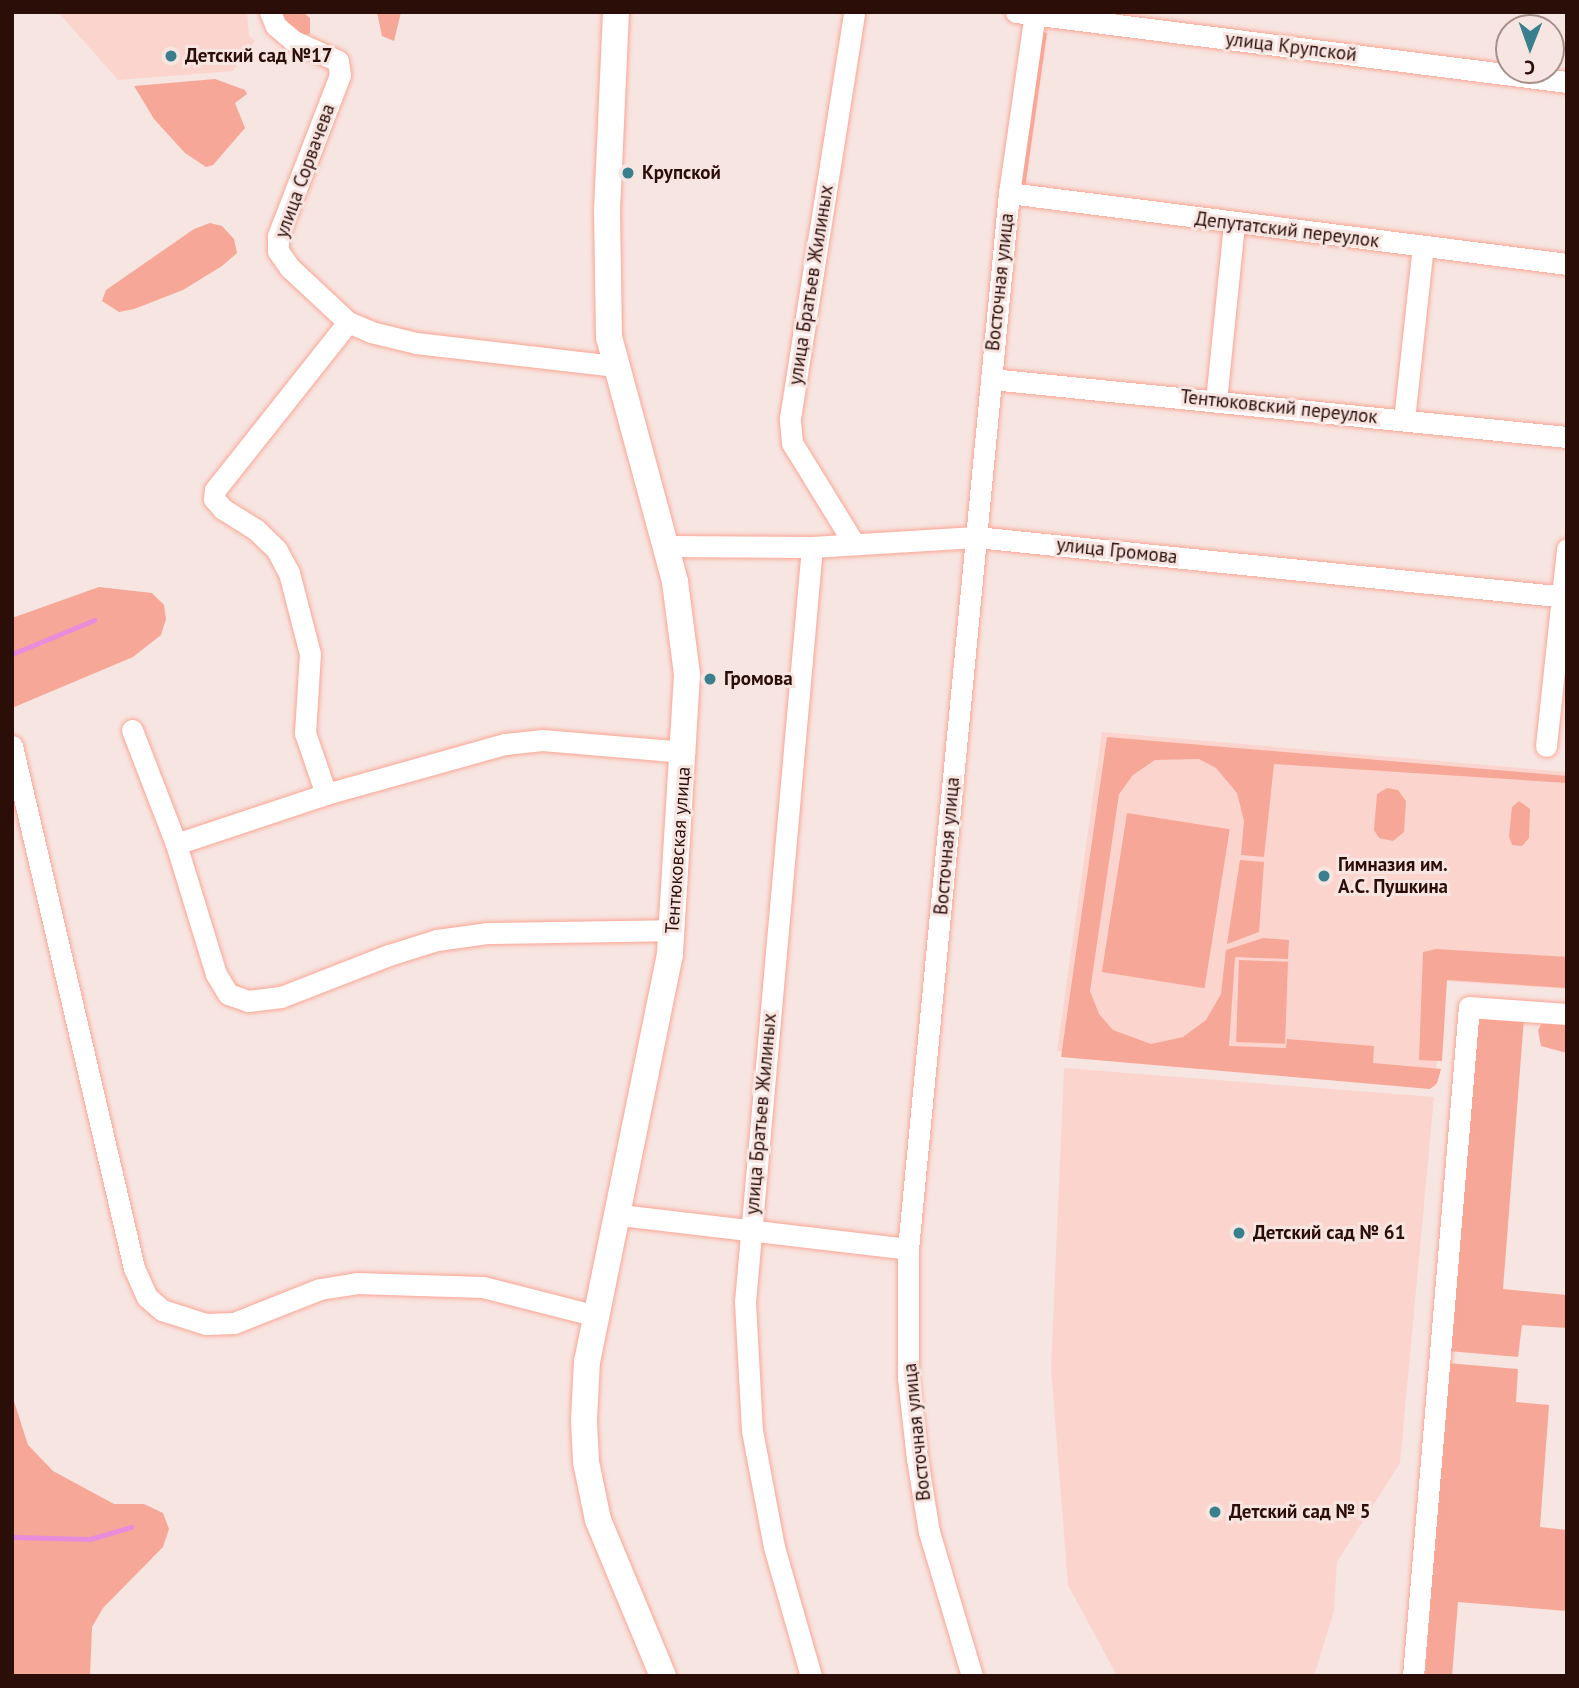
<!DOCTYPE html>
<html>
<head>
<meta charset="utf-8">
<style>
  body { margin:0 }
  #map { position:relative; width:1579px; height:1688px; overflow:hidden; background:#f7e5e1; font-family:"PT Sans",sans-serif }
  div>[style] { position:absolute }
  .built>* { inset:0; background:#fbd5cd }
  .green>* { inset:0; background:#f7a797; transform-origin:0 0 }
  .stream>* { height:5px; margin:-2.5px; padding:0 2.5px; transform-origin:2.5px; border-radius:2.5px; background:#e78ddb }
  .roads { filter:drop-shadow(0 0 2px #faa695) drop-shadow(0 0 2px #faa695) }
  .minor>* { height:21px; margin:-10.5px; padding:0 10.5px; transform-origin:10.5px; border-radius:10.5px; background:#fff }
  .tertiary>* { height:26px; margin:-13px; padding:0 13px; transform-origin:13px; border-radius:13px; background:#fff }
  .dots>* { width:19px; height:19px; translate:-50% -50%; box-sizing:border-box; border:4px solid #f7e5e1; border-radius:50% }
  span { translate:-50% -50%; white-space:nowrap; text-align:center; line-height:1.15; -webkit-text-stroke:6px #f7e5e1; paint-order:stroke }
  .street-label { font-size:19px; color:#2c0e09 }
  .poi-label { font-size:19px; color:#2c0e09; font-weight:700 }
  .left { translate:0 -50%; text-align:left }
  .frame { position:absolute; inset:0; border:14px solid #2c0e09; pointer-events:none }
  .north { position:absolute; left:1495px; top:14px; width:70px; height:70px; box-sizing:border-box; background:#f7e5e1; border:2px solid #a68f8b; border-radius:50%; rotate:181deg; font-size:19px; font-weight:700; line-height:28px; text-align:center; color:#2c0e09 }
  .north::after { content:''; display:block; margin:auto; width:24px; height:32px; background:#3a7f8d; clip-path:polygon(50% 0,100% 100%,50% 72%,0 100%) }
</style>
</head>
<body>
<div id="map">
  <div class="built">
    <div style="clip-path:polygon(58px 12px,247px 12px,249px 36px,255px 41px,233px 71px,118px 80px)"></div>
    <div style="clip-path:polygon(1102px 732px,1567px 772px,1567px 989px,1443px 981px,1435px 1087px,1057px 1051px)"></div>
    <div style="clip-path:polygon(1064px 1068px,1434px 1097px,1400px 1463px,1337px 1562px,1334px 1611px,1314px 1676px,1117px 1676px,1068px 1585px,1051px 1369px)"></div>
  </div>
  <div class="green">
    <div style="clip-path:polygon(277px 12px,303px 12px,310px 18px,310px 34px,295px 35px)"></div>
    <div style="clip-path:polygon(377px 12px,401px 12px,394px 41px,382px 36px)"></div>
    <div style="clip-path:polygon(1043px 32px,1047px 33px,1025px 188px,1019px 189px,1039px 35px)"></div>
    <div style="clip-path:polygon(215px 79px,245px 90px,247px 94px,235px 103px,245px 128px,213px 165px,206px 167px,185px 153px,154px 119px,134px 86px)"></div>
    <div style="clip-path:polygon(210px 223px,222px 226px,234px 239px,237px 253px,222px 266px,183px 290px,134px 309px,119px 312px,102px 301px,106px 290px,194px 229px)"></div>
    <div style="clip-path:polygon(99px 587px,152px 593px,164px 605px,166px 619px,161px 635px,133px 657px,12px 708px,12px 618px)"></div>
    <div style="clip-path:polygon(1107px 737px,1567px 776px,1567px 783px,1274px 764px,1264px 857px,1241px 855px,1244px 821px,1237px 793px,1216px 768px,1199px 759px,1155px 760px,1133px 775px,1119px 794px,1090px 991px,1099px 1014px,1113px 1030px,1151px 1044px,1183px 1037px,1206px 1020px,1221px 994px,1226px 950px,1263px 938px,1289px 940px,1288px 959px,1235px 957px,1229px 1046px,1286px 1048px,1287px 1039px,1374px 1046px,1373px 1063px,1441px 1069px,1437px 1083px,1430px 1089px,1061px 1057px)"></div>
    <div style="clip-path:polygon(1387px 788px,1398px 790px,1406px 801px,1404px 832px,1393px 841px,1379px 838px,1374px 830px,1377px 794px)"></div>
    <div style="clip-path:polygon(1519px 801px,1530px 809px,1529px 838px,1522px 846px,1512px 845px,1509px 837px,1512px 807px)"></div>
    <div style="left:1127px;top:813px;width:104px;height:161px;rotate:9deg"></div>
    <div style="clip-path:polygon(1240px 860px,1264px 862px,1259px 932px,1227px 944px)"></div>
    <div style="clip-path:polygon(1436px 949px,1567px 957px,1567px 988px,1447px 980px,1442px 1061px,1419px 1060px,1423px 952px)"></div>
    <div style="left:1239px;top:960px;width:49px;height:82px;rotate:2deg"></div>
    <div style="clip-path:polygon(1476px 1015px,1524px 1018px,1503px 1289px,1567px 1295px,1567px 1328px,1522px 1325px,1518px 1357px,1448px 1351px)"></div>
    <div style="clip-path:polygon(1544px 1020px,1567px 1020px,1567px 1053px,1541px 1046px,1538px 1030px)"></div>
    <div style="clip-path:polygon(1447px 1363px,1518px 1369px,1516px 1402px,1549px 1405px,1540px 1527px,1567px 1530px,1567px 1611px,1458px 1602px,1452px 1676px,1425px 1676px)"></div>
    <div style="clip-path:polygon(12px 1395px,28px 1445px,53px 1471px,114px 1504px,144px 1504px,163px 1513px,169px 1529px,163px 1547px,103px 1608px,92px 1627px,90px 1676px,12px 1676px)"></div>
  </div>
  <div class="stream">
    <div style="left:12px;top:654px;width:89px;rotate:-22.5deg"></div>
    <div style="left:12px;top:1537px;width:78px;rotate:1.5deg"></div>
    <div style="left:90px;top:1539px;width:43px;rotate:-16.3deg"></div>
  </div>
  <div class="roads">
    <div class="minor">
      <div style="left:270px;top:12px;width:15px;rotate:67deg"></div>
      <div style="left:276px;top:26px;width:23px;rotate:40deg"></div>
      <div style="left:294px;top:41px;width:48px;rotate:24.4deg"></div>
      <div style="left:338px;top:61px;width:14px;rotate:82deg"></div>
      <div style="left:340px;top:75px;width:173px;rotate:111.1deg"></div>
      <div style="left:278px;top:236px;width:15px;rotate:90deg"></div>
      <div style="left:278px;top:251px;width:21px;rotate:55deg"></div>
      <div style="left:290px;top:268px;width:79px;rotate:43deg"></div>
      <div style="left:348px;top:322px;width:25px;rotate:23deg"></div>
      <div style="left:371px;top:332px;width:46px;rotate:13.7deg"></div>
      <div style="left:416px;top:343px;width:199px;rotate:6.6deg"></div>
      <div style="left:1016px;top:12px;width:555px;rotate:7.24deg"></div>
      <div style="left:1009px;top:193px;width:562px;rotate:7.25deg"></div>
      <div style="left:991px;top:379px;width:579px;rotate:5.75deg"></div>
      <div style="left:1216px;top:401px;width:177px;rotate:-84.2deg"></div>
      <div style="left:1404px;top:420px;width:175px;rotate:-83.8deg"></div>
      <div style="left:853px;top:542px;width:116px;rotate:-121.6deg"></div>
      <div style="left:792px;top:443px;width:25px;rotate:-95deg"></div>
      <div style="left:790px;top:418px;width:411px;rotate:-81deg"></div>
      <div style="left:666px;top:546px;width:146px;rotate:0.4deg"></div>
      <div style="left:812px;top:547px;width:164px;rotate:-3.5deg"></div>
      <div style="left:976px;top:537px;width:594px;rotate:5.8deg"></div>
      <div style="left:132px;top:730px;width:122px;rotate:68.9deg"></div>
      <div style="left:176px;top:844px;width:136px;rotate:72.9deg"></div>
      <div style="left:216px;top:974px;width:23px;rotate:59deg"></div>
      <div style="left:228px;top:994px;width:21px;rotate:19deg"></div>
      <div style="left:248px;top:1001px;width:33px;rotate:-7deg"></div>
      <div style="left:281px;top:997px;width:116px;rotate:-21.3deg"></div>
      <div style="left:389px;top:955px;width:50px;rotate:-17.4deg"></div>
      <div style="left:437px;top:940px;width:50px;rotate:-8deg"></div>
      <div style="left:487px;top:933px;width:186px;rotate:-0.9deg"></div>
      <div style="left:12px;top:746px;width:536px;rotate:76.85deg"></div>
      <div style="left:134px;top:1268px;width:32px;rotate:66deg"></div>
      <div style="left:147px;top:1297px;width:20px;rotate:41deg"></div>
      <div style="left:162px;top:1310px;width:46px;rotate:17.7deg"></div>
      <div style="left:206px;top:1324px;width:28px;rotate:-2deg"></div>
      <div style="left:234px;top:1323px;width:92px;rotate:-21.6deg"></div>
      <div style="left:320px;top:1289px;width:36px;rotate:-9deg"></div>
      <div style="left:356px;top:1283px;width:127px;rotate:1.8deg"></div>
      <div style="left:483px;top:1287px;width:118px;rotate:14.3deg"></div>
      <div style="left:1546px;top:746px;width:198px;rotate:-83.9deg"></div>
      <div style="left:326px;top:794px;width:65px;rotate:-109deg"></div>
      <div style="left:305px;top:733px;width:79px;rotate:-86.4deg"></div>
      <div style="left:310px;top:654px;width:84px;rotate:-104.5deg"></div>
      <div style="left:289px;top:573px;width:26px;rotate:-118deg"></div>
      <div style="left:277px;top:550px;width:30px;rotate:-136deg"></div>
      <div style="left:255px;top:529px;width:38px;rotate:-148deg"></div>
      <div style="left:223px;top:509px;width:13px;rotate:-132deg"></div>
      <div style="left:214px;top:499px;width:9px;rotate:-84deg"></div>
      <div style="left:215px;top:490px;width:214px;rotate:-51.6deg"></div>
      <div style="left:176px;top:844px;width:158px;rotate:-18.4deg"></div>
      <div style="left:326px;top:794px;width:186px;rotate:-15.6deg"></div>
      <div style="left:505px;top:744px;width:37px;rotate:-6deg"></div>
      <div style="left:542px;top:740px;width:143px;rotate:4.8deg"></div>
      <div style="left:620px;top:1215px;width:290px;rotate:6.7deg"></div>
      <div style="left:811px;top:1676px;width:134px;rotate:-106deg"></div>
      <div style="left:774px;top:1547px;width:118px;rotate:-100.7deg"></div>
      <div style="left:752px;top:1431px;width:129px;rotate:-93.1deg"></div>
      <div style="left:745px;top:1302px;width:758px;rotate:-84.93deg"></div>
      <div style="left:972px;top:1676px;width:150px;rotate:-106.6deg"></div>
      <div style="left:929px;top:1532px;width:74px;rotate:-99.3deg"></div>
      <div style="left:917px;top:1459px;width:81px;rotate:-96.3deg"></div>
      <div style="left:908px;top:1378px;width:129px;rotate:-90deg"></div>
      <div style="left:908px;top:1249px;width:1061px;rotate:-84.54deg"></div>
      <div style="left:1009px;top:193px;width:183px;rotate:-81.8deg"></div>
      <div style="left:1413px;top:1676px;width:671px;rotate:-85.22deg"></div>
      <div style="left:1469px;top:1007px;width:98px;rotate:4.1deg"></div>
    </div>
    <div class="tertiary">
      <div style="left:616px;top:12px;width:198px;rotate:92.6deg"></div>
      <div style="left:607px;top:210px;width:127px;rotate:89.1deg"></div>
      <div style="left:609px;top:337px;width:254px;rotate:74.9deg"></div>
      <div style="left:675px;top:582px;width:94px;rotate:82.6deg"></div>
      <div style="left:687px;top:675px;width:280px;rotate:93.5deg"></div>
      <div style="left:670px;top:954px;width:415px;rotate:101.5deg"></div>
      <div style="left:587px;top:1361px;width:60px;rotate:92.9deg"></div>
      <div style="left:584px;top:1421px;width:41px;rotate:87.2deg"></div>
      <div style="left:586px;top:1462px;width:59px;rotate:78.3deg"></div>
      <div style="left:598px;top:1520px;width:169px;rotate:67.4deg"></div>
    </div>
  </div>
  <div class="dots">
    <div style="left:171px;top:56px;background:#3a7f8d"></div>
    <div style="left:628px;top:173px;background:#3a7f8d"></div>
    <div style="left:710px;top:679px;background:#3a7f8d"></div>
    <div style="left:1324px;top:876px;background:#3a7f8d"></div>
    <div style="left:1239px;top:1233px;background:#3a7f8d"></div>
    <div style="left:1215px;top:1512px;background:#3a7f8d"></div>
  </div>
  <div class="street-label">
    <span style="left:1291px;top:47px;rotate:7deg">улица Крупской</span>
    <span style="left:305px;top:171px;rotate:-70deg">улица Сорвачева</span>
    <span style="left:1287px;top:230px;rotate:7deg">Депутатский переулок</span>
    <span style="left:1000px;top:282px;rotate:-84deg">Восточная улица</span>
    <span style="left:811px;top:285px;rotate:-81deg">улица Братьев Жилиных</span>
    <span style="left:1279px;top:407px;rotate:6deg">Тентюковский переулок</span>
    <span style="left:1117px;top:551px;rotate:6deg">улица Громова</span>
    <span style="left:947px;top:846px;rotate:-85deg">Восточная улица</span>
    <span style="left:678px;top:850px;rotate:-86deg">Тентюковская улица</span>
    <span style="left:761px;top:1114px;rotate:-85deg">улица Братьев Жилиных</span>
    <span style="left:917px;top:1432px;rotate:-96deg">Восточная улица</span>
  </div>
  <div class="poi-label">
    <span class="left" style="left:185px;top:56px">Детский сад №17</span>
    <span class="left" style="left:642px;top:173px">Крупской</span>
    <span class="left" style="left:724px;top:679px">Громова</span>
    <span class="left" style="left:1338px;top:876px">Гимназия им.<br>А.С. Пушкина</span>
    <span class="left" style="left:1253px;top:1233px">Детский сад № 61</span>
    <span class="left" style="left:1229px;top:1512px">Детский сад № 5</span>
  </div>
  <div class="frame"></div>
  <div class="north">С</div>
</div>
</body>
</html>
